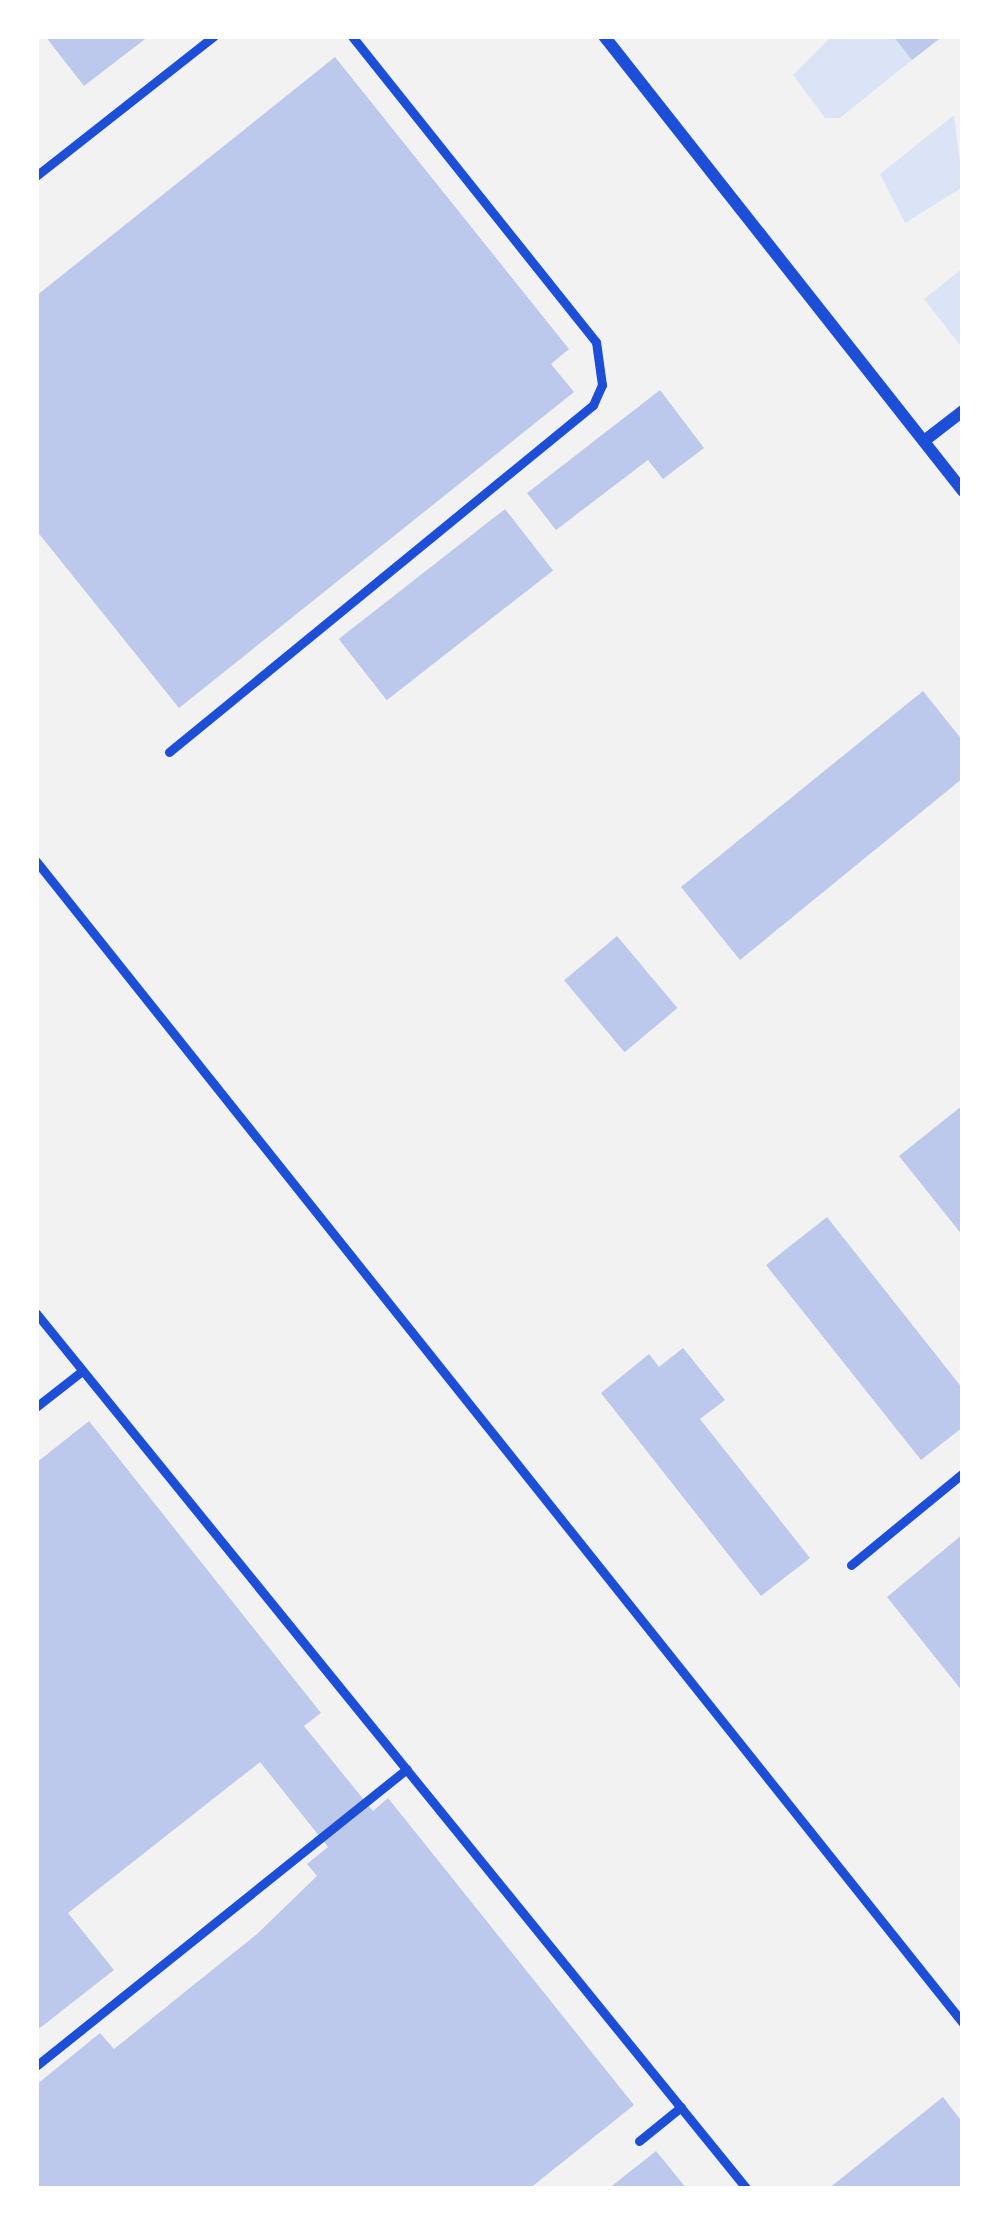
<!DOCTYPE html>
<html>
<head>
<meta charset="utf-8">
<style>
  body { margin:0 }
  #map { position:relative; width:999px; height:2225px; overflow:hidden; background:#f2f2f2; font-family:"PT Serif",serif }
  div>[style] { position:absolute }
  .green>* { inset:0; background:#dbe4f7 }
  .building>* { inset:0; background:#bdc9ec; transform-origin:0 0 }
  .service>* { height:9px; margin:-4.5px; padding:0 4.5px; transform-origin:4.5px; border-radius:4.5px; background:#1d4ed8 }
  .minor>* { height:12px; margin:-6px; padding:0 6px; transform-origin:6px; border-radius:6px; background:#1d4ed8 }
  span { translate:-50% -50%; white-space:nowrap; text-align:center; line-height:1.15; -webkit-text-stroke:9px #fff; paint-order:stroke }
  .frame { position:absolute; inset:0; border:39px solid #fff; pointer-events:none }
</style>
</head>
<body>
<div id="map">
  <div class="green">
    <div style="clip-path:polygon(832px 36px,893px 36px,912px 60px,840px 118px,825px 118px,793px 75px)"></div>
    <div style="clip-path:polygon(954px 115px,963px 187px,905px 223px,880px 174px)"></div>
    <div style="clip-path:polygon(963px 268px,963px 349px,924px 299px)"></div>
  </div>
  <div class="building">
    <div style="clip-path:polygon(45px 36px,149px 36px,84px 86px)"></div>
    <div style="clip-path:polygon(893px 36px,943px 36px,912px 60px)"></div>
    <div style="clip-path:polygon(335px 57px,569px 349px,551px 364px,574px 392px,179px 708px,36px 530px,36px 296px)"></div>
    <div style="clip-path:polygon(660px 390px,704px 448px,663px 479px,648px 460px,556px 530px,527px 493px)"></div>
    <div style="left:505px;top:509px;width:78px;height:211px;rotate:52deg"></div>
    <div style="clip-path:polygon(923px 691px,963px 741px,963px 778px,740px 960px,681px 887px)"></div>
    <div style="left:617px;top:936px;width:94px;height:69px;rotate:50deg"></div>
    <div style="clip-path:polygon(963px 1105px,963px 1236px,899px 1156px)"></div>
    <div style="clip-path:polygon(827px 1217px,963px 1389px,963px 1427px,921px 1460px,766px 1265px)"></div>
    <div style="clip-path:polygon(683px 1348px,725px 1400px,700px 1419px,810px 1558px,761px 1596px,601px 1393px,649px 1354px,659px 1367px)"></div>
    <div style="clip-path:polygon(89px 1421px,321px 1713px,304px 1726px,373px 1811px,388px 1798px,634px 2105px,529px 2189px,36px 2189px,36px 2085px,100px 2033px,114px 2049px,257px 1934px,317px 1876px,307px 1864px,328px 1847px,260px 1762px,68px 1913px,114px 1970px,36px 2031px,36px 1463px)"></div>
    <div style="clip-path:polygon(963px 1534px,963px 1692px,887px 1597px)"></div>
    <div style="clip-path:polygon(943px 2097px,963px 2123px,963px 2189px,828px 2189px)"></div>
    <div style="clip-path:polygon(656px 2151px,687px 2189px,608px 2189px)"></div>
  </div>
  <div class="service">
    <div style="left:36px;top:176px;width:226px;rotate:-38.2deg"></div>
    <div style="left:169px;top:752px;width:548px;rotate:-39.3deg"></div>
    <div style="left:593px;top:405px;width:22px;rotate:-66deg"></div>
    <div style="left:602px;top:385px;width:43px;rotate:-97.9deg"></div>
    <div style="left:596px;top:342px;width:391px;rotate:-128.6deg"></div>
    <div style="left:36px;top:861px;width:1486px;rotate:51.42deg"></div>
    <div style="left:36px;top:1313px;width:1128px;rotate:50.94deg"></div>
    <div style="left:36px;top:1407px;width:58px;rotate:-38deg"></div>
    <div style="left:851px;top:1565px;width:145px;rotate:-39.4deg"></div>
    <div style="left:36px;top:2066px;width:475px;rotate:-38.7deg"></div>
    <div style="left:639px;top:2141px;width:54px;rotate:-39deg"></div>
  </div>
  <div class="minor">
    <div style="left:604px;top:36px;width:580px;rotate:51.73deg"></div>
    <div style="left:924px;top:441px;width:49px;rotate:-37.6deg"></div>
  </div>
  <div class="frame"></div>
</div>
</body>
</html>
